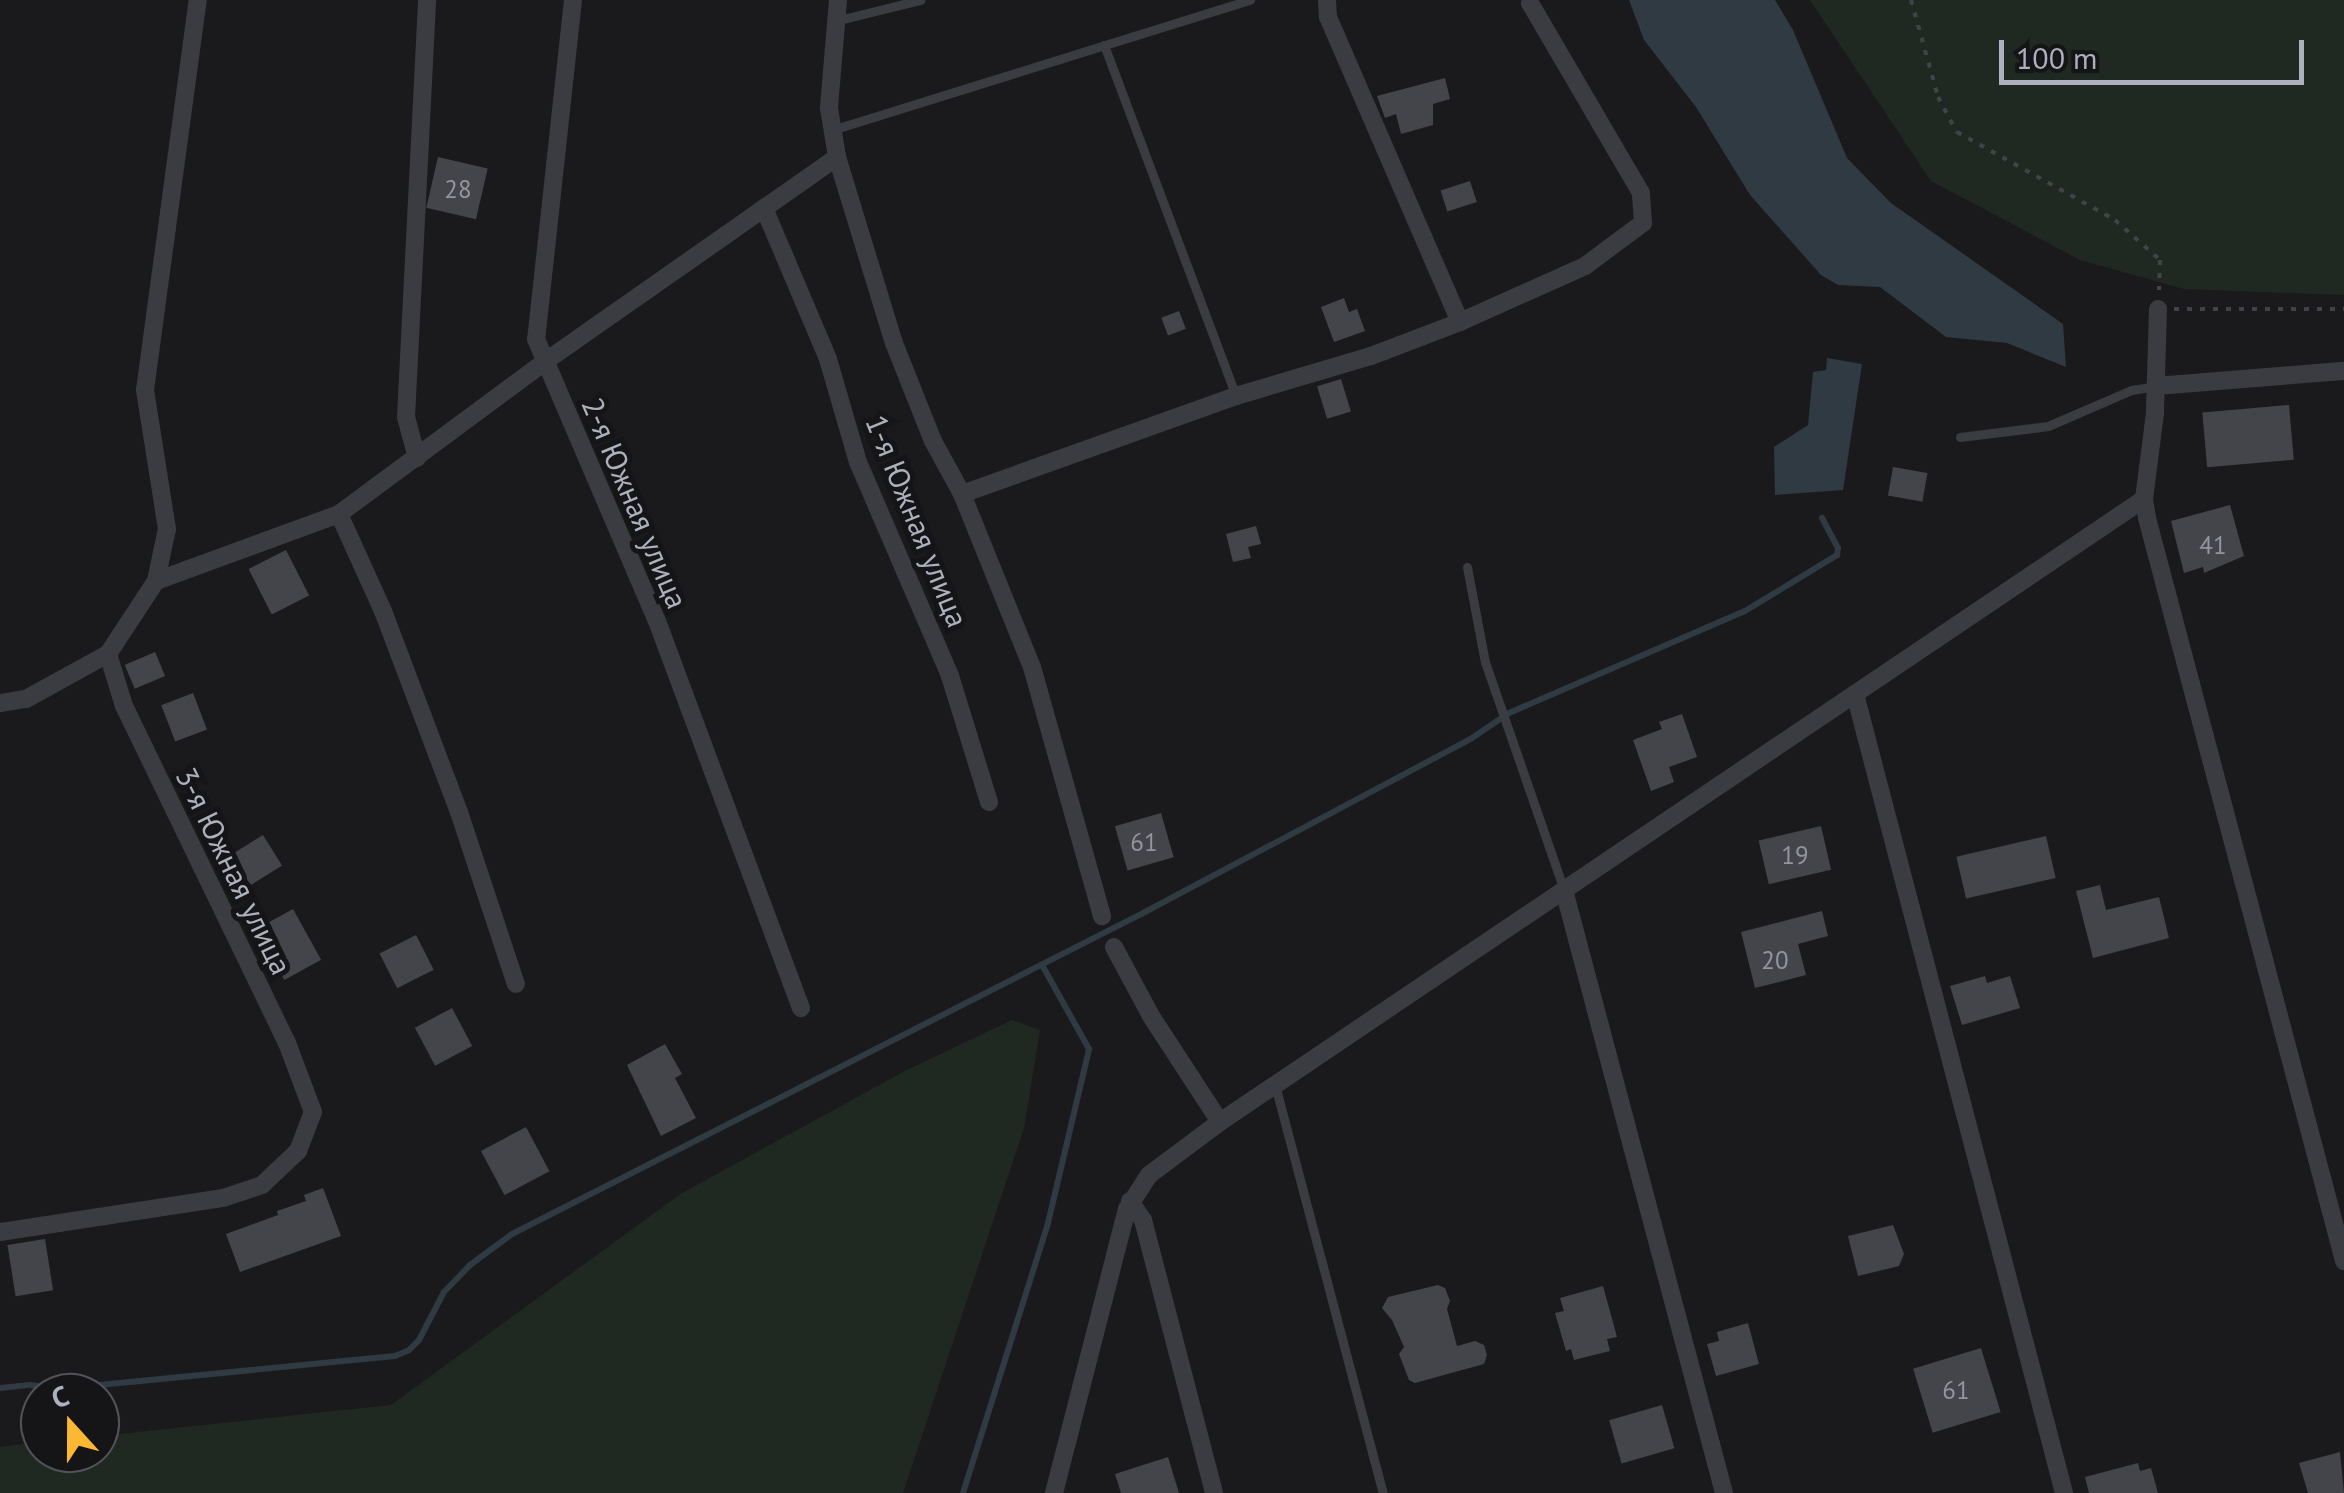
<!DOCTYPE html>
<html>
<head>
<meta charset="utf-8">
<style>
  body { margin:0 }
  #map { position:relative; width:2344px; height:1493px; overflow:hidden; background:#1a1a1d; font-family:"PT Sans",sans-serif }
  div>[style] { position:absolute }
  .green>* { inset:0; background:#202921 }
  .water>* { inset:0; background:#2f3a42 }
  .stream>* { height:6px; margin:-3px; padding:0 3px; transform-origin:3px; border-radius:3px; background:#2f3a42 }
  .building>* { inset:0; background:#44454a; transform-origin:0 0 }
  .path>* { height:4px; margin-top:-2px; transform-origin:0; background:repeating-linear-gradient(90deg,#414349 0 5px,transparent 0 13px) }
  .service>* { height:9px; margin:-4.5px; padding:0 4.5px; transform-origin:4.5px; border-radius:4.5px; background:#3b3c42 }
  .minor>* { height:18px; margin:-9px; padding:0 9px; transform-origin:9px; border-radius:9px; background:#3b3c42 }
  span { translate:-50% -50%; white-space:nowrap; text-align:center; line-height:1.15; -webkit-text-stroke:10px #151518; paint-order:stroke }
  .number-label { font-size:25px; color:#9296a0 }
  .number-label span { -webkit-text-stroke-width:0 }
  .street-label { font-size:30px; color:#acb1bd }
  .north { position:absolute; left:20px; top:1373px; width:100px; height:100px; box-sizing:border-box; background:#151518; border:2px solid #51535a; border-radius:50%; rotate:339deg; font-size:28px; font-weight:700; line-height:40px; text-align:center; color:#acb1bd }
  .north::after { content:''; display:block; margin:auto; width:35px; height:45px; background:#fcb833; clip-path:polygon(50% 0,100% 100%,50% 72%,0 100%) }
  .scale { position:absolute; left:1999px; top:40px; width:305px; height:45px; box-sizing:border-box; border:5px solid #acb1bd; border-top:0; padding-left:12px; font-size:30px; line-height:35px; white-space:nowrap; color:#acb1bd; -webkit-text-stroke:8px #151518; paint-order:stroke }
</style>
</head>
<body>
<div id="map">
  <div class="green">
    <div style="clip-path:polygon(1810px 0,2344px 0,2344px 295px,2184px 289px,2080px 260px,1931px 181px)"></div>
    <div style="clip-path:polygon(1012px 1020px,1040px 1030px,1024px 1128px,903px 1493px,0 1493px,0 1447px,40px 1442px,40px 1453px,100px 1453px,100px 1436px,391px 1405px,682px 1193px,907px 1070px)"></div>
  </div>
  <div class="water">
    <div style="clip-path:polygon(1629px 0,1775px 0,1793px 30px,1847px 158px,1891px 203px,2063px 324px,2066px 367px,2007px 343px,1946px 337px,1880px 287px,1838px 285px,1821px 275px,1750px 195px,1696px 107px,1644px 40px)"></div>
    <div style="clip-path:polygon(1827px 358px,1862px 364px,1843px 490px,1775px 495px,1774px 447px,1808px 425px,1813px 372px,1826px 370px)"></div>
  </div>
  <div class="stream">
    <div style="left:0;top:1388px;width:30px;rotate:-6deg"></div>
    <div style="left:30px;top:1385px;width:24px;rotate:9deg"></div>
    <div style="left:54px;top:1389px;width:24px;rotate:-22deg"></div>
    <div style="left:76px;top:1380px;width:14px;rotate:25deg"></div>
    <div style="left:89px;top:1386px;width:307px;rotate:-5.6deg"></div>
    <div style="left:395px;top:1356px;width:15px;rotate:-23deg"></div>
    <div style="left:409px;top:1350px;width:14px;rotate:-45deg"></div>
    <div style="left:419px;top:1340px;width:54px;rotate:-62.5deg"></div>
    <div style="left:444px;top:1292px;width:37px;rotate:-46deg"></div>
    <div style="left:470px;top:1265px;width:52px;rotate:-36.4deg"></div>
    <div style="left:512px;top:1234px;width:710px;rotate:-26.96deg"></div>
    <div style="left:1145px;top:912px;width:370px;rotate:-28deg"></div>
    <div style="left:1472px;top:738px;width:45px;rotate:-34deg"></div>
    <div style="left:1509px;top:713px;width:257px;rotate:-23.4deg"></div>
    <div style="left:1745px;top:611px;width:108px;rotate:-31.3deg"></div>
    <div style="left:1837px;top:555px;width:7px;rotate:-82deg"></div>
    <div style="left:1838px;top:548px;width:34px;rotate:-118deg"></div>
    <div style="left:963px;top:1493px;width:283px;rotate:-72.5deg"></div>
    <div style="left:1048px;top:1223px;width:179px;rotate:-76.7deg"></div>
    <div style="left:1089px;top:1049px;width:96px;rotate:-119.2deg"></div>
  </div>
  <div class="building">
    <div style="clip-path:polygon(1445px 78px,1450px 99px,1433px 104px,1433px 125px,1401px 134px,1396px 114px,1385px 118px,1377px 96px)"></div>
    <div style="left:438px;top:157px;width:51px;height:52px;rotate:13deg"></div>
    <div style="left:1470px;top:181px;width:22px;height:31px;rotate:72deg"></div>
    <div style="clip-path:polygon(1344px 298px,1349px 312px,1357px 309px,1365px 331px,1334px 342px,1321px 307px)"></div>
    <div style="left:1179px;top:311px;width:19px;height:19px;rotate:69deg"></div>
    <div style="left:1341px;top:379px;width:34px;height:25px;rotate:73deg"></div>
    <div style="left:2289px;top:405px;width:55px;height:87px;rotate:85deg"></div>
    <div style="left:1893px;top:467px;width:35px;height:29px;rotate:10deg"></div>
    <div style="clip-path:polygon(2230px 505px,2244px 556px,2204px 573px,2203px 567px,2184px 573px,2171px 521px)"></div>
    <div style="clip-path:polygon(1256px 526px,1261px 544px,1248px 547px,1251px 558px,1233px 562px,1226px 534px)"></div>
    <div style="left:286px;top:550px;width:51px;height:42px;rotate:63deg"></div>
    <div style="left:155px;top:652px;width:26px;height:33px;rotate:67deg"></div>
    <div style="left:193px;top:693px;width:39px;height:34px;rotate:69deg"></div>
    <div style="clip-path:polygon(1682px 714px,1697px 757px,1669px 767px,1674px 782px,1651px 791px,1633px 740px,1662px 729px,1659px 722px)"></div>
    <div style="left:1161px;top:813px;width:46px;height:48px;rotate:74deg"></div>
    <div style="left:1821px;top:826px;width:45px;height:64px;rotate:77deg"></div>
    <div style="left:263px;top:835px;width:36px;height:37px;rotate:58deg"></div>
    <div style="left:2046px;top:836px;width:43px;height:92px;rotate:77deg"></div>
    <div style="clip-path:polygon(2100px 885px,2106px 910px,2159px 897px,2169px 938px,2093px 958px,2076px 891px)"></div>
    <div style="left:293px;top:909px;width:58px;height:42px;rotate:61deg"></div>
    <div style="clip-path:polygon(1822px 911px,1828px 936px,1798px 944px,1806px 975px,1755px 988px,1741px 932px)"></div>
    <div style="left:416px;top:935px;width:39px;height:41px;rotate:63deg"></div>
    <div style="clip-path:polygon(1985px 976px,1987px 983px,2010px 976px,2020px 1008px,1962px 1025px,1950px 986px)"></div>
    <div style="left:452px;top:1008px;width:43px;height:42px;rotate:62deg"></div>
    <div style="clip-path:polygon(665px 1044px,682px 1074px,675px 1078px,696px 1118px,661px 1136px,627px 1065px)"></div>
    <div style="left:526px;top:1127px;width:50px;height:51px;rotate:62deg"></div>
    <div style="clip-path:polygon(323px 1188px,341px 1236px,240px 1272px,226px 1234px,278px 1215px,277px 1211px,306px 1201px,304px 1195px)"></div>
    <div style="clip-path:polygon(1893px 1225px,1904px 1254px,1899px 1266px,1858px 1276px,1848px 1236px)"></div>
    <div style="left:45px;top:1239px;width:52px;height:38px;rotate:81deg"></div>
    <div style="clip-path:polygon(1438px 1285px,1445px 1288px,1450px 1301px,1447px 1309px,1457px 1346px,1475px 1341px,1484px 1345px,1487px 1355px,1484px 1364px,1415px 1383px,1409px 1380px,1399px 1354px,1404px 1347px,1392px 1320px,1382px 1308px,1388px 1297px)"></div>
    <div style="clip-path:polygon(1603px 1286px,1617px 1337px,1607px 1339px,1610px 1351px,1574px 1360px,1571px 1349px,1566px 1351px,1555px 1313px,1564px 1311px,1560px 1298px)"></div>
    <div style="clip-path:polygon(1748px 1323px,1759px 1364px,1716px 1376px,1707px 1344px,1719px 1341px,1717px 1332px)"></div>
    <div style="left:1981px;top:1348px;width:67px;height:71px;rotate:73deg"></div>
    <div style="left:1662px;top:1405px;width:45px;height:55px;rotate:74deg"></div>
    <div style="clip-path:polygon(2340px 1452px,2344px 1493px,2308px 1493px,2299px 1463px)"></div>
    <div style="clip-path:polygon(1168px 1457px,1179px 1493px,1121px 1493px,1115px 1474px)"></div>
    <div style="clip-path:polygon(2138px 1463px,2140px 1471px,2151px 1468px,2158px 1493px,2089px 1493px,2085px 1477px)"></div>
  </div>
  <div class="path">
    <div style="left:1911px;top:0;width:101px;rotate:74.4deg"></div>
    <div style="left:1938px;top:97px;width:40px;rotate:62deg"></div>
    <div style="left:1957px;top:132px;width:181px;rotate:29.1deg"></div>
    <div style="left:2115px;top:220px;width:60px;rotate:41.6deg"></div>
    <div style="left:2160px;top:260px;width:30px;rotate:92deg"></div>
    <div style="left:2174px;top:309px;width:170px"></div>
  </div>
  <div class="service">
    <div style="left:835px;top:21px;width:88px;rotate:-13.9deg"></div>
    <div style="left:1104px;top:45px;width:375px;rotate:69.4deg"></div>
    <div style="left:832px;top:130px;width:438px;rotate:-17.3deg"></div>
    <div style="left:1960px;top:437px;width:89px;rotate:-7.1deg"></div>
    <div style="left:2048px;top:426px;width:90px;rotate:-23.4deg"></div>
    <div style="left:2131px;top:390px;width:25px;rotate:-9deg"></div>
    <div style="left:1467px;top:567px;width:97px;rotate:79.3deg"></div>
    <div style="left:1485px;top:662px;width:241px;rotate:70.9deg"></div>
    <div style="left:1275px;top:1085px;width:422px;rotate:75.2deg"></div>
  </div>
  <div class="minor">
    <div style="left:573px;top:0;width:341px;rotate:96.2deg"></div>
    <div style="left:536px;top:339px;width:307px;rotate:66.8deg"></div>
    <div style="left:657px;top:621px;width:413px;rotate:69.6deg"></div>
    <div style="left:838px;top:0;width:108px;rotate:94.8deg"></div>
    <div style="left:829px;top:108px;width:50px;rotate:80.7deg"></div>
    <div style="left:837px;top:157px;width:195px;rotate:73deg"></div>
    <div style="left:894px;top:343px;width:105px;rotate:68.3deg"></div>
    <div style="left:933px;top:441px;width:60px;rotate:61.3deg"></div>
    <div style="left:962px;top:494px;width:187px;rotate:68deg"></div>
    <div style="left:1032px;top:667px;width:259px;rotate:74.3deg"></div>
    <div style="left:1327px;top:0;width:17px;rotate:87deg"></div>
    <div style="left:1328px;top:17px;width:332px;rotate:66.6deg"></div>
    <div style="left:764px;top:208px;width:164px;rotate:67deg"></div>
    <div style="left:828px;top:359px;width:107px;rotate:73.8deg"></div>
    <div style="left:858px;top:462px;width:233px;rotate:66.7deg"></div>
    <div style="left:950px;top:676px;width:132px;rotate:72.8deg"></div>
    <div style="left:2158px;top:309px;width:104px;rotate:91.7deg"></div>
    <div style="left:2155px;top:413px;width:87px;rotate:97.3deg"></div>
    <div style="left:2144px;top:499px;width:19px;rotate:81deg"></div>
    <div style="left:2147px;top:518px;width:769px;rotate:75.15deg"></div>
    <div style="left:2156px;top:386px;width:189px;rotate:-4.6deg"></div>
    <div style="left:417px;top:458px;width:42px;rotate:-105deg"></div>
    <div style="left:406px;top:417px;width:418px;rotate:-87.1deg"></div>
    <div style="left:962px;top:494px;width:291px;rotate:-19.7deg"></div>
    <div style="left:1236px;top:396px;width:141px;rotate:-16.5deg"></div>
    <div style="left:1371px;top:356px;width:95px;rotate:-20.9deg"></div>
    <div style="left:1460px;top:322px;width:137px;rotate:-24.1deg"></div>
    <div style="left:1585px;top:266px;width:72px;rotate:-36.6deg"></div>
    <div style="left:1643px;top:223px;width:30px;rotate:-94deg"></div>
    <div style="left:1641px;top:193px;width:220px;rotate:-120.3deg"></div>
    <div style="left:339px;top:514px;width:107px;rotate:65.6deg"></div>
    <div style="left:383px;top:611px;width:215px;rotate:69.3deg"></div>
    <div style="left:459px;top:812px;width:181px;rotate:71.7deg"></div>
    <div style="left:156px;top:581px;width:53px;rotate:-78.1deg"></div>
    <div style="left:167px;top:529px;width:141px;rotate:-99deg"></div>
    <div style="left:145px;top:390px;width:394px;rotate:-82.3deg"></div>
    <div style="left:1855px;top:694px;width:826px;rotate:75.34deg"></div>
    <div style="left:0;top:703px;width:26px;rotate:-9deg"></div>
    <div style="left:26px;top:699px;width:94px;rotate:-28.8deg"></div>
    <div style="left:108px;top:654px;width:87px;rotate:-56.7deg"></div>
    <div style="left:156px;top:581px;width:195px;rotate:-20.1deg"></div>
    <div style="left:339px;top:514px;width:254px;rotate:-36.5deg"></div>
    <div style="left:543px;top:363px;width:359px;rotate:-35deg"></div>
    <div style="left:1564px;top:890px;width:624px;rotate:75.14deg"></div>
    <div style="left:1114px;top:947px;width:78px;rotate:61.8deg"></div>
    <div style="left:1151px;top:1016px;width:126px;rotate:56.9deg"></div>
    <div style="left:1130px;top:1201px;width:23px;rotate:56deg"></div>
    <div style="left:1143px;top:1220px;width:282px;rotate:75.4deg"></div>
    <div style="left:0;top:1232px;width:226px;rotate:-8.7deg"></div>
    <div style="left:223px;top:1198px;width:41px;rotate:-18.4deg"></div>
    <div style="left:262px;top:1185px;width:50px;rotate:-43.4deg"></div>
    <div style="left:298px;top:1151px;width:42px;rotate:-69deg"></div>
    <div style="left:313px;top:1112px;width:74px;rotate:-110.6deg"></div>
    <div style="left:287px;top:1043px;width:374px;rotate:-115.8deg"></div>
    <div style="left:124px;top:706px;width:54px;rotate:-107.1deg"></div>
    <div style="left:1054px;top:1493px;width:293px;rotate:-75.6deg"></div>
    <div style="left:1127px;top:1209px;width:40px;rotate:-57.1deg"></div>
    <div style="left:1149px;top:1175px;width:89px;rotate:-36.7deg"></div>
    <div style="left:1220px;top:1122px;width:1114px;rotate:-33.99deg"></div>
  </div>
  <div class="number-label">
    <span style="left:458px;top:189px">28</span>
    <span style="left:2213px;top:545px">41</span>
    <span style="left:1144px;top:842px">61</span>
    <span style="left:1795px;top:855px">19</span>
    <span style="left:1775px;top:960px">20</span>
    <span style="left:1956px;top:1390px">61</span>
  </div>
  <div class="street-label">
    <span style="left:635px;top:503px;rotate:67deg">2-я Южная улица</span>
    <span style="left:917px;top:521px;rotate:68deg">1-я Южная улица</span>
    <span style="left:234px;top:871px;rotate:64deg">3-я Южная улица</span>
  </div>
  <div class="north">С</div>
  <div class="scale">100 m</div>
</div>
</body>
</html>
